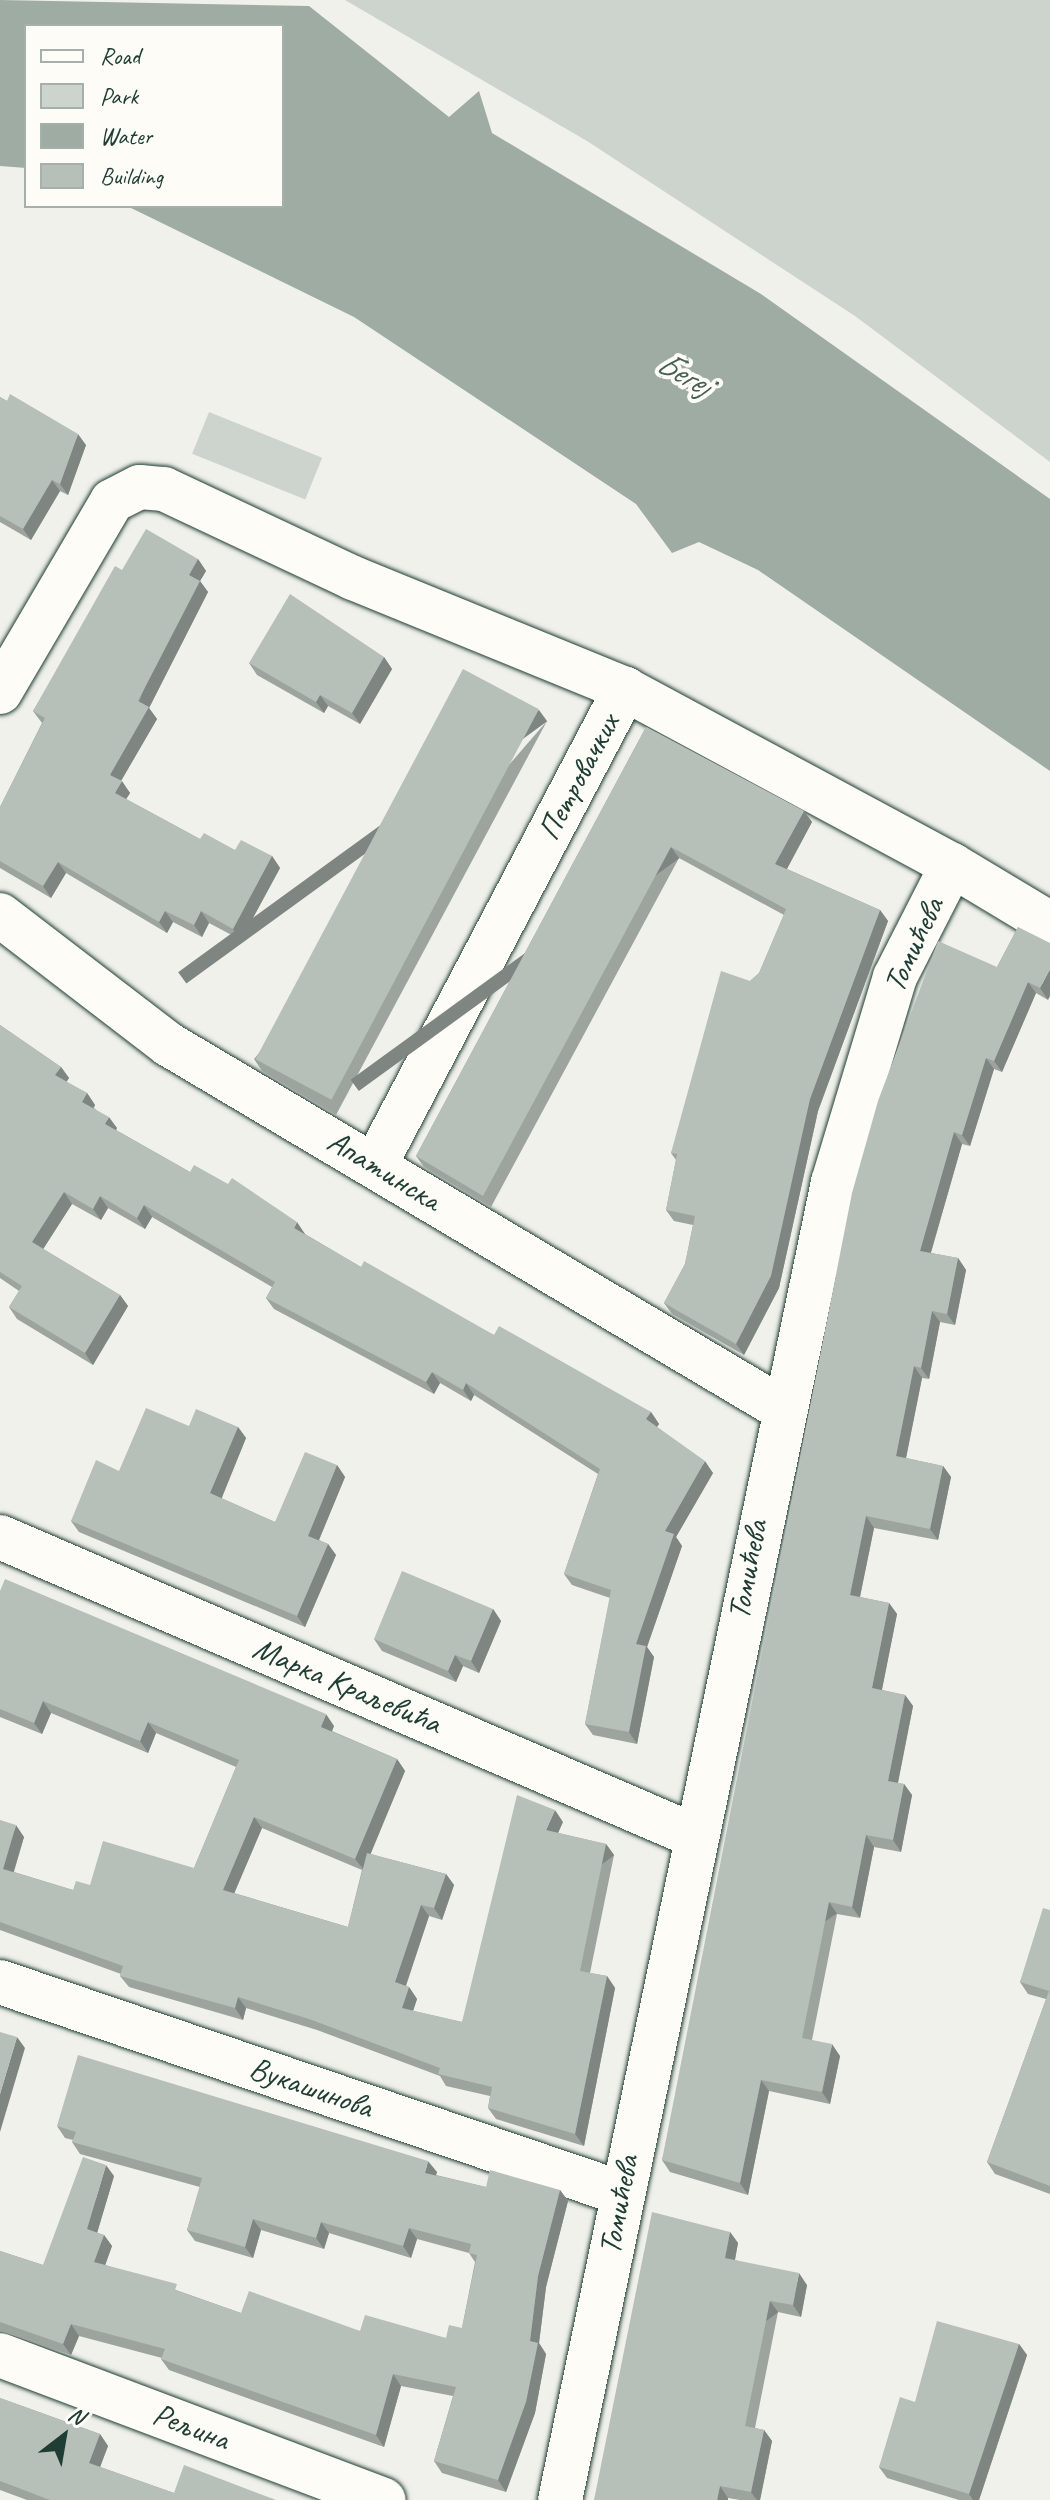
<!DOCTYPE html>
<html>
<head>
<meta charset="utf-8">
<style>
  body { margin:0 }
  #map { position:relative; width:1050px; height:2500px; overflow:hidden; background:#f0f1eb; font-family:Caveat,sans-serif }
  div>[style] { position:absolute }
  .green>* { inset:0; background:#cdd3cd; transform-origin:0 0 }
  .water>* { inset:0; background:#9faca4 }
  .roads { filter:drop-shadow(0 0 2px #1f3d34) drop-shadow(0 0 2px #1f3d34) }
  .minor>* { height:44px; margin:-22px; padding:0 22px; transform-origin:22px; border-radius:22px; background:#fdfcf7 }
  .wall>* { inset:0; background:#9da49e }
  .shaded-wall>* { inset:0; background:#7f8681; transform-origin:0 0 }
  .building>* { inset:0; background:#b6bfb8; transform-origin:0 0 }
  span { translate:-50% -50%; white-space:nowrap; text-align:center; line-height:1.15; -webkit-text-stroke:8px #fdfcf7; paint-order:stroke }
  .street-label { font-size:32px; color:#1f3d34 }
  .water-label { font-size:34px; color:#455e56; font-style:italic }
  .legend { position:absolute; left:24px; top:24px; width:260px; height:184px; box-sizing:border-box; background:#fdfcf7; border:2px solid #a4b0a9; margin:0; padding:10px 14px; list-style:none; font-size:24px; color:#1f3d34 }
  .legend li { display:flex; align-items:center; gap:16px; height:40px }
  .legend b { width:40px; border:2px solid #a4b0a9 }
  .north { position:absolute; left:24px; top:2396px; width:80px; height:80px; -webkit-text-stroke:6px #fdfcf7; paint-order:stroke; rotate:31deg; font-size:22px; font-weight:700; line-height:32px; text-align:center; color:#1f3d34 }
  .north::after { content:''; display:block; margin:auto; width:28px; height:36px; background:#1f3d34; clip-path:polygon(50% 0,100% 100%,50% 72%,0 100%) }
</style>
</head>
<body>
<div id="map">
  <div class="green">
    <div style="clip-path:polygon(345px 0,1050px 0,1050px 462px,855px 316px,587px 141px)"></div>
    <div style="left:209px;top:412px;width:122px;height:45px;rotate:22deg"></div>
  </div>
  <div class="water">
    <div style="clip-path:polygon(0 0,309px 6px,449px 117px,479px 91px,492px 133px,761px 294px,1050px 499px,1050px 771px,758px 570px,699px 542px,672px 553px,636px 504px,354px 317px,127px 206px,282px 206px,282px 26px,26px 26px,26px 168px,0 166px)"></div>
  </div>
  <div class="roads">
    <div class="minor">
      <div style="left:0;top:692px;width:221px;rotate:-59.6deg"></div>
      <div style="left:112px;top:501px;width:31px;rotate:-27deg"></div>
      <div style="left:140px;top:487px;width:24px;rotate:5deg"></div>
      <div style="left:164px;top:489px;width:209px;rotate:25.2deg"></div>
      <div style="left:353px;top:578px;width:294px;rotate:22.2deg"></div>
      <div style="left:625px;top:689px;width:371px;rotate:28.3deg"></div>
      <div style="left:952px;top:865px;width:126px;rotate:117deg"></div>
      <div style="left:895px;top:977px;width:214px;rotate:106.8deg"></div>
      <div style="left:833px;top:1182px;width:1346px;rotate:101.7deg"></div>
      <div style="left:952px;top:865px;width:114px;rotate:31deg"></div>
      <div style="left:0;top:915px;width:212px;rotate:37.5deg"></div>
      <div style="left:168px;top:1044px;width:713px;rotate:30.7deg"></div>
      <div style="left:375px;top:1165px;width:538px;rotate:-62.29deg"></div>
      <div style="left:0;top:1537px;width:757px;rotate:23.28deg"></div>
      <div style="left:0;top:1982px;width:656px;rotate:18.77deg"></div>
      <div style="left:0;top:2355px;width:410px;rotate:20.7deg"></div>
    </div>
  </div>
  <div class="wall">
    <div style="clip-path:polygon(0 397px,86px 445px,68px 495px,60px 491px,31px 540px,0 522px)"></div>
    <div style="clip-path:polygon(198px 559px,206px 571px,200px 581px,208px 592px,149px 708px,157px 719px,121px 781px,130px 793px,126px 799px,200px 839px,235px 850px,272px 856px,280px 868px,241px 940px,209px 923px,202px 937px,173px 922px,167px 933px,66px 873px,51px 898px,0 868px,0 807px,42px 723px,33px 711px,122px 570px)"></div>
    <div style="clip-path:polygon(384px 657px,392px 669px,360px 724px,328px 706px,324px 713px,257px 675px,249px 663px)"></div>
    <div style="clip-path:polygon(547px 721px,336px 1115px,262px 1071px,254px 1059px)"></div>
    <div style="clip-path:polygon(646px 727px,804px 811px,812px 822px,787px 869px,880px 910px,888px 921px,818px 1111px,779px 1288px,744px 1355px,672px 1314px,664px 1303px,685px 1264px,693px 1225px,674px 1221px,666px 1210px,676px 1160px,671px 1153px,750px 981px,759px 973px,784px 915px,679px 858px,491px 1207px,424px 1167px,416px 1156px)"></div>
    <div style="clip-path:polygon(1018px 927px,1048px 1000px,1036px 993px,1002px 1072px,994px 1069px,970px 1146px,962px 1144px,931px 1253px,958px 1258px,966px 1270px,955px 1325px,940px 1322px,929px 1379px,922px 1378px,906px 1458px,943px 1466px,951px 1477px,938px 1540px,874px 1528px,860px 1597px,889px 1603px,897px 1614px,882px 1690px,905px 1695px,913px 1706px,898px 1783px,904px 1784px,912px 1795px,901px 1852px,874px 1847px,860px 1918px,837px 1914px,812px 2040px,840px 2056px,830px 2104px,769px 2091px,748px 2195px,670px 2172px,662px 2160px,997px 967px)"></div>
    <div style="clip-path:polygon(0 1025px,61px 1067px,69px 1078px,66px 1082px,87px 1093px,95px 1105px,94px 1108px,117px 1128px,116px 1130px,190px 1172px,305px 1234px,361px 1267px,494px 1335px,651px 1412px,659px 1424px,657px 1427px,713px 1473px,676px 1537px,682px 1546px,647px 1647px,654px 1657px,637px 1744px,593px 1735px,585px 1724px,610px 1598px,572px 1585px,564px 1574px,598px 1474px,474px 1395px,471px 1401px,440px 1383px,434px 1394px,274px 1309px,266px 1298px,272px 1287px,152px 1217px,145px 1229px,108px 1208px,101px 1220px,72px 1204px,43px 1249px,120px 1295px,128px 1306px,93px 1365px,17px 1319px,9px 1307px,19px 1291px,0 1278px)"></div>
    <div style="clip-path:polygon(189px 1426px,238px 1427px,246px 1438px,221px 1498px,275px 1522px,337px 1465px,345px 1477px,319px 1540px,328px 1544px,336px 1555px,305px 1627px,79px 1532px,71px 1521px,119px 1471px)"></div>
    <div style="clip-path:polygon(evenodd,0 1591px,334px 1726px,332px 1731px,397px 1759px,405px 1771px,370px 1854px,446px 1874px,454px 1885px,442px 1920px,429px 1916px,406px 1986px,409px 1987px,417px 1999px,413px 2011px,462px 2022px,563px 1822px,558px 1833px,606px 1844px,614px 1855px,590px 1973px,607px 1976px,615px 1988px,584px 2146px,496px 2119px,488px 2108px,490px 2096px,446px 2086px,440px 2076px,317px 2030px,246px 2008px,243px 2020px,129px 1987px,120px 1976px,121px 1974px,0 1930px,0 1820px,24px 1837px,14px 1872px,73px 1890px,90px 1885px,194px 1868px,236px 1767px,156px 1733px,148px 1753px,51px 1713px,42px 1734px,0 1717px,0 1591px,262px 1828px,362px 1870px,348px 1927px,234px 1893px,262px 1828px)"></div>
    <div style="clip-path:polygon(493px 1609px,501px 1621px,479px 1673px,463px 1666px,456px 1682px,382px 1651px,374px 1639px)"></div>
    <div style="clip-path:polygon(1050px 1910px,1050px 2194px,995px 2174px,987px 2162px,1046px 1999px,1028px 1994px,1020px 1982px)"></div>
    <div style="clip-path:polygon(57px 2126px,437px 2172px,436px 2175px,486px 2187px,560px 2190px,568px 2201px,546px 2287px,539px 2343px,546px 2354px,535px 2413px,506px 2492px,442px 2473px,434px 2461px,453px 2396px,401px 2386px,384px 2447px,169px 2370px,161px 2359px,162px 2358px,79px 2336px,71px 2355px,0 2331px,0 2251px,43px 2265px,114px 2176px,97px 2233px,104px 2235px,112px 2246px,105px 2265px,241px 2313px,360px 2331px,446px 2338px,462px 2328px,475px 2262px,469px 2253px,417px 2239px,411px 2258px,329px 2233px,324px 2249px,261px 2230px,253px 2258px,195px 2241px,187px 2230px,200px 2187px,80px 2154px,72px 2142px,73px 2140px,65px 2138px)"></div>
    <div style="clip-path:polygon(730px 2232px,738px 2243px,735px 2260px,807px 2285px,801px 2317px,778px 2312px,755px 2428px,764px 2430px,772px 2441px,760px 2500px,740px 2500px,728px 2498px,594px 2500px)"></div>
    <div style="clip-path:polygon(1019px 2344px,1027px 2355px,979px 2500px,959px 2500px,887px 2478px,879px 2467px,915px 2402px)"></div>
    <div style="clip-path:polygon(0 2398px,100px 2434px,108px 2446px,100px 2467px,174px 2493px,276px 2500px,27px 2500px,0 2490px)"></div>
  </div>
  <div class="shaded-wall">
    <div style="clip-path:polygon(78px 434px,86px 445px,68px 495px,60px 484px)"></div>
    <div style="clip-path:polygon(52px 480px,60px 491px,31px 540px,23px 529px)"></div>
    <div style="clip-path:polygon(198px 559px,206px 571px,200px 581px,208px 592px,149px 708px,157px 719px,118px 786px,110px 775px,189px 575px)"></div>
    <div style="clip-path:polygon(384px 657px,392px 669px,360px 724px,352px 713px)"></div>
    <div style="clip-path:polygon(320px 695px,328px 706px,324px 713px,316px 702px)"></div>
    <div style="left:539px;top:710px;width:14px;height:446px;rotate:54deg"></div>
    <div style="clip-path:polygon(122px 781px,130px 793px,123px 804px,115px 793px)"></div>
    <div style="clip-path:polygon(804px 811px,812px 822px,783px 876px,775px 864px)"></div>
    <div style="left:671px;top:847px;width:14px;height:396px;rotate:54deg"></div>
    <div style="clip-path:polygon(272px 856px,280px 868px,241px 940px,233px 929px)"></div>
    <div style="clip-path:polygon(58px 862px,66px 873px,51px 898px,43px 886px)"></div>
    <div style="clip-path:polygon(880px 910px,888px 921px,818px 1111px,779px 1288px,744px 1355px,736px 1344px,810px 1099px)"></div>
    <div style="clip-path:polygon(165px 911px,173px 922px,167px 933px,159px 922px)"></div>
    <div style="clip-path:polygon(201px 911px,209px 923px,202px 937px,194px 925px)"></div>
    <div style="clip-path:polygon(1050px 969px,1050px 996px,1048px 1000px,1040px 988px)"></div>
    <div style="clip-path:polygon(1028px 982px,1036px 993px,1002px 1072px,994px 1061px)"></div>
    <div style="clip-path:polygon(986px 1058px,994px 1069px,970px 1146px,962px 1135px)"></div>
    <div style="clip-path:polygon(61px 1067px,69px 1078px,63px 1087px,55px 1075px)"></div>
    <div style="clip-path:polygon(87px 1093px,95px 1105px,90px 1113px,82px 1102px)"></div>
    <div style="clip-path:polygon(109px 1117px,117px 1128px,113px 1135px,105px 1124px)"></div>
    <div style="clip-path:polygon(954px 1132px,962px 1144px,928px 1262px,920px 1251px)"></div>
    <div style="clip-path:polygon(64px 1192px,72px 1204px,40px 1254px,32px 1242px)"></div>
    <div style="clip-path:polygon(100px 1196px,108px 1208px,101px 1220px,93px 1209px)"></div>
    <div style="clip-path:polygon(144px 1205px,152px 1217px,145px 1229px,137px 1218px)"></div>
    <div style="clip-path:polygon(297px 1222px,305px 1234px,302px 1240px,294px 1228px)"></div>
    <div style="clip-path:polygon(958px 1258px,966px 1270px,955px 1325px,947px 1314px)"></div>
    <div style="clip-path:polygon(120px 1295px,128px 1306px,93px 1365px,85px 1353px)"></div>
    <div style="clip-path:polygon(932px 1311px,940px 1322px,929px 1379px,921px 1368px)"></div>
    <div style="clip-path:polygon(914px 1366px,922px 1378px,904px 1468px,896px 1456px)"></div>
    <div style="clip-path:polygon(432px 1372px,440px 1383px,434px 1394px,426px 1382px)"></div>
    <div style="clip-path:polygon(466px 1383px,474px 1395px,471px 1401px,463px 1390px)"></div>
    <div style="clip-path:polygon(651px 1412px,659px 1424px,654px 1431px,646px 1419px)"></div>
    <div style="clip-path:polygon(238px 1427px,246px 1438px,219px 1505px,210px 1493px)"></div>
    <div style="clip-path:polygon(705px 1461px,713px 1473px,676px 1537px,682px 1546px,647px 1647px,654px 1657px,637px 1744px,629px 1732px,636px 1644px,665px 1531px)"></div>
    <div style="clip-path:polygon(337px 1465px,345px 1477px,316px 1547px,308px 1536px)"></div>
    <div style="clip-path:polygon(943px 1466px,951px 1477px,938px 1540px,930px 1529px)"></div>
    <div style="clip-path:polygon(866px 1516px,874px 1528px,858px 1606px,850px 1595px)"></div>
    <div style="clip-path:polygon(328px 1544px,336px 1555px,305px 1627px,297px 1616px)"></div>
    <div style="clip-path:polygon(889px 1603px,897px 1614px,880px 1699px,872px 1688px)"></div>
    <div style="clip-path:polygon(493px 1609px,501px 1621px,479px 1673px,471px 1661px)"></div>
    <div style="clip-path:polygon(455px 1655px,463px 1666px,456px 1682px,448px 1671px)"></div>
    <div style="clip-path:polygon(905px 1695px,913px 1706px,896px 1792px,888px 1781px)"></div>
    <div style="clip-path:polygon(43px 1701px,51px 1713px,42px 1734px,34px 1723px)"></div>
    <div style="clip-path:polygon(326px 1714px,334px 1726px,329px 1738px,321px 1727px)"></div>
    <div style="clip-path:polygon(148px 1722px,156px 1733px,148px 1753px,140px 1741px)"></div>
    <div style="clip-path:polygon(397px 1759px,405px 1771px,364px 1870px,355px 1859px)"></div>
    <div style="clip-path:polygon(904px 1784px,912px 1795px,901px 1852px,893px 1840px)"></div>
    <div style="clip-path:polygon(555px 1810px,563px 1822px,554px 1842px,546px 1830px)"></div>
    <div style="clip-path:polygon(254px 1817px,262px 1828px,231px 1901px,223px 1890px)"></div>
    <div style="clip-path:polygon(16px 1825px,24px 1837px,11px 1880px,3px 1869px)"></div>
    <div style="clip-path:polygon(866px 1835px,874px 1847px,860px 1918px,852px 1907px)"></div>
    <div style="left:606px;top:1844px;width:14px;height:130px;rotate:54deg"></div>
    <div style="clip-path:polygon(446px 1874px,454px 1885px,442px 1920px,434px 1908px)"></div>
    <div style="left:829px;top:1902px;width:14px;height:139px;rotate:56deg"></div>
    <div style="clip-path:polygon(421px 1905px,429px 1916px,403px 1994px,395px 1982px)"></div>
    <div style="clip-path:polygon(607px 1976px,615px 1988px,584px 2146px,575px 2134px)"></div>
    <div style="clip-path:polygon(409px 1987px,417px 1999px,410px 2020px,402px 2008px)"></div>
    <div style="clip-path:polygon(238px 1997px,246px 2008px,243px 2020px,235px 2008px)"></div>
    <div style="clip-path:polygon(17px 2037px,25px 2048px,0 2132px,0 2094px)"></div>
    <div style="clip-path:polygon(832px 2044px,840px 2056px,830px 2104px,822px 2092px)"></div>
    <div style="clip-path:polygon(761px 2080px,769px 2091px,748px 2195px,740px 2183px)"></div>
    <div style="clip-path:polygon(428px 2161px,437px 2172px,433px 2184px,425px 2173px)"></div>
    <div style="clip-path:polygon(106px 2165px,114px 2176px,95px 2240px,87px 2229px)"></div>
    <div style="clip-path:polygon(560px 2190px,568px 2201px,546px 2287px,539px 2343px,546px 2354px,535px 2413px,506px 2492px,498px 2480px,530px 2341px,538px 2276px)"></div>
    <div style="clip-path:polygon(253px 2219px,261px 2230px,253px 2258px,245px 2247px)"></div>
    <div style="clip-path:polygon(321px 2222px,329px 2233px,324px 2249px,316px 2238px)"></div>
    <div style="clip-path:polygon(409px 2228px,417px 2239px,411px 2258px,403px 2246px)"></div>
    <div style="clip-path:polygon(730px 2232px,738px 2243px,733px 2270px,725px 2258px)"></div>
    <div style="clip-path:polygon(104px 2235px,112px 2246px,102px 2274px,94px 2262px)"></div>
    <div style="clip-path:polygon(799px 2273px,807px 2285px,801px 2317px,793px 2305px)"></div>
    <div style="left:770px;top:2301px;width:14px;height:127px;rotate:54deg"></div>
    <div style="clip-path:polygon(71px 2324px,79px 2336px,71px 2355px,63px 2344px)"></div>
    <div style="clip-path:polygon(1019px 2344px,1027px 2355px,979px 2500px,973px 2500px,969px 2494px)"></div>
    <div style="clip-path:polygon(393px 2374px,401px 2386px,384px 2447px,376px 2435px)"></div>
    <div style="clip-path:polygon(764px 2430px,772px 2441px,760px 2500px,757px 2500px,751px 2492px)"></div>
    <div style="clip-path:polygon(100px 2434px,108px 2446px,97px 2475px,89px 2463px)"></div>
    <div style="clip-path:polygon(720px 2486px,728px 2498px,728px 2500px,717px 2500px)"></div>
  </div>
  <div class="building">
    <div style="clip-path:polygon(10px 394px,78px 434px,60px 484px,52px 480px,23px 529px,0 516px,0 397px,7px 401px)"></div>
    <div style="clip-path:polygon(146px 529px,198px 559px,189px 575px,200px 581px,138px 701px,149px 707px,110px 775px,122px 781px,115px 793px,200px 839px,204px 833px,235px 850px,241px 840px,272px 856px,233px 929px,201px 911px,194px 925px,165px 911px,159px 922px,58px 862px,43px 886px,0 861px,0 807px,45px 718px,33px 711px,115px 566px,122px 570px)"></div>
    <div style="clip-path:polygon(290px 594px,384px 657px,352px 713px,320px 695px,316px 702px,249px 663px)"></div>
    <div style="left:463px;top:669px;width:86px;height:442px;rotate:28deg"></div>
    <div style="clip-path:polygon(646px 727px,804px 811px,775px 864px,880px 910px,810px 1099px,771px 1276px,736px 1344px,664px 1303px,685px 1264px,695px 1216px,666px 1210px,677px 1154px,671px 1153px,721px 971px,750px 981px,759px 973px,786px 909px,671px 847px,483px 1196px,416px 1156px)"></div>
    <div style="clip-path:polygon(1018px 927px,1050px 943px,1050px 969px,1040px 988px,1028px 982px,994px 1061px,986px 1058px,962px 1135px,954px 1132px,920px 1251px,958px 1258px,947px 1314px,932px 1311px,921px 1368px,914px 1366px,896px 1456px,943px 1466px,930px 1529px,866px 1516px,850px 1595px,889px 1603px,872px 1688px,905px 1695px,888px 1781px,904px 1784px,893px 1840px,866px 1835px,852px 1907px,829px 1902px,802px 2038px,832px 2044px,822px 2092px,761px 2080px,740px 2183px,662px 2160px,852px 1193px,878px 1101px,938px 941px,997px 967px)"></div>
    <div style="clip-path:polygon(0 1025px,61px 1067px,55px 1075px,87px 1093px,82px 1102px,109px 1117px,105px 1124px,190px 1172px,194px 1165px,228px 1184px,232px 1178px,297px 1222px,294px 1228px,361px 1267px,364px 1261px,494px 1335px,499px 1326px,651px 1412px,646px 1419px,705px 1461px,665px 1531px,674px 1534px,636px 1644px,646px 1646px,629px 1732px,585px 1724px,611px 1590px,564px 1574px,600px 1469px,466px 1383px,463px 1390px,432px 1372px,426px 1382px,266px 1298px,275px 1282px,144px 1205px,137px 1218px,100px 1196px,93px 1209px,64px 1192px,32px 1242px,120px 1295px,85px 1353px,9px 1307px,22px 1286px,0 1272px)"></div>
    <div style="clip-path:polygon(146px 1408px,189px 1426px,196px 1409px,238px 1427px,210px 1493px,275px 1522px,305px 1452px,337px 1465px,308px 1536px,328px 1544px,297px 1616px,71px 1521px,96px 1460px,119px 1471px)"></div>
    <div style="clip-path:polygon(402px 1571px,493px 1609px,471px 1661px,455px 1655px,448px 1671px,374px 1639px)"></div>
    <div style="clip-path:polygon(5px 1579px,326px 1714px,321px 1727px,397px 1759px,355px 1859px,254px 1817px,223px 1890px,348px 1927px,367px 1853px,446px 1874px,434px 1908px,421px 1905px,395px 1982px,409px 1987px,402px 2008px,462px 2022px,517px 1795px,555px 1810px,546px 1830px,606px 1844px,580px 1971px,607px 1976px,575px 2134px,488px 2108px,492px 2087px,438px 2074px,440px 2068px,309px 2019px,238px 1997px,235px 2008px,120px 1976px,123px 1966px,0 1922px,0 1820px,16px 1825px,3px 1869px,73px 1890px,76px 1881px,90px 1885px,103px 1841px,194px 1868px,239px 1760px,148px 1722px,140px 1741px,43px 1701px,34px 1723px,0 1709px,0 1591px)"></div>
    <div style="clip-path:polygon(1043px 1908px,1050px 1910px,1050px 2186px,987px 2162px,1049px 1991px,1020px 1982px)"></div>
    <div style="clip-path:polygon(0 2032px,17px 2037px,0 2094px)"></div>
    <div style="clip-path:polygon(78px 2055px,428px 2161px,425px 2173px,486px 2187px,490px 2170px,560px 2190px,538px 2276px,530px 2341px,538px 2343px,526px 2402px,498px 2480px,434px 2461px,456px 2387px,393px 2374px,376px 2435px,161px 2359px,165px 2349px,71px 2324px,63px 2344px,0 2322px,0 2251px,43px 2265px,83px 2157px,106px 2165px,87px 2229px,104px 2235px,94px 2262px,177px 2284px,175px 2290px,241px 2313px,249px 2291px,360px 2331px,365px 2315px,446px 2338px,449px 2325px,462px 2328px,477px 2255px,469px 2253px,471px 2244px,409px 2228px,403px 2246px,321px 2222px,316px 2238px,253px 2219px,245px 2247px,187px 2230px,202px 2178px,72px 2142px,76px 2132px,57px 2126px)"></div>
    <div style="clip-path:polygon(652px 2212px,730px 2232px,725px 2258px,799px 2273px,793px 2305px,770px 2301px,745px 2426px,764px 2430px,751px 2492px,720px 2486px,717px 2500px,594px 2500px)"></div>
    <div style="clip-path:polygon(937px 2321px,1019px 2344px,969px 2494px,879px 2467px,900px 2397px,915px 2402px)"></div>
    <div style="clip-path:polygon(0 2398px,100px 2434px,89px 2463px,174px 2493px,184px 2465px,276px 2500px,50px 2500px,0 2481px)"></div>
  </div>
  <div class="street-label">
    <span style="left:579px;top:777px;rotate:-62deg">Петровачких</span>
    <span style="left:914px;top:945px;rotate:-65deg">Томићева</span>
    <span style="left:384px;top:1171px;rotate:31deg">Апатинска</span>
    <span style="left:748px;top:1570px;rotate:-79deg">Томићева</span>
    <span style="left:347px;top:1686px;rotate:23deg">Марка Краљевића</span>
    <span style="left:311px;top:2088px;rotate:19deg">Вукашинова</span>
    <span style="left:619px;top:2205px;rotate:-79deg">Томићева</span>
    <span style="left:191px;top:2427px;rotate:21deg">Рељина</span>
  </div>
  <div class="water-label">
    <span style="left:684px;top:373px;rotate:28deg">Бегеј</span>
  </div>
  <ul class="legend">
  <li><b style="height:10px;background:#fdfcf7"></b>Road</li>
  <li><b style="height:22px;background:#cdd3cd"></b>Park</li>
  <li><b style="height:22px;background:#9faca4"></b>Water</li>
  <li><b style="height:22px;background:#b6bfb8"></b>Building</li>
  </ul>
  <div class="north">N</div>
</div>
</body>
</html>
